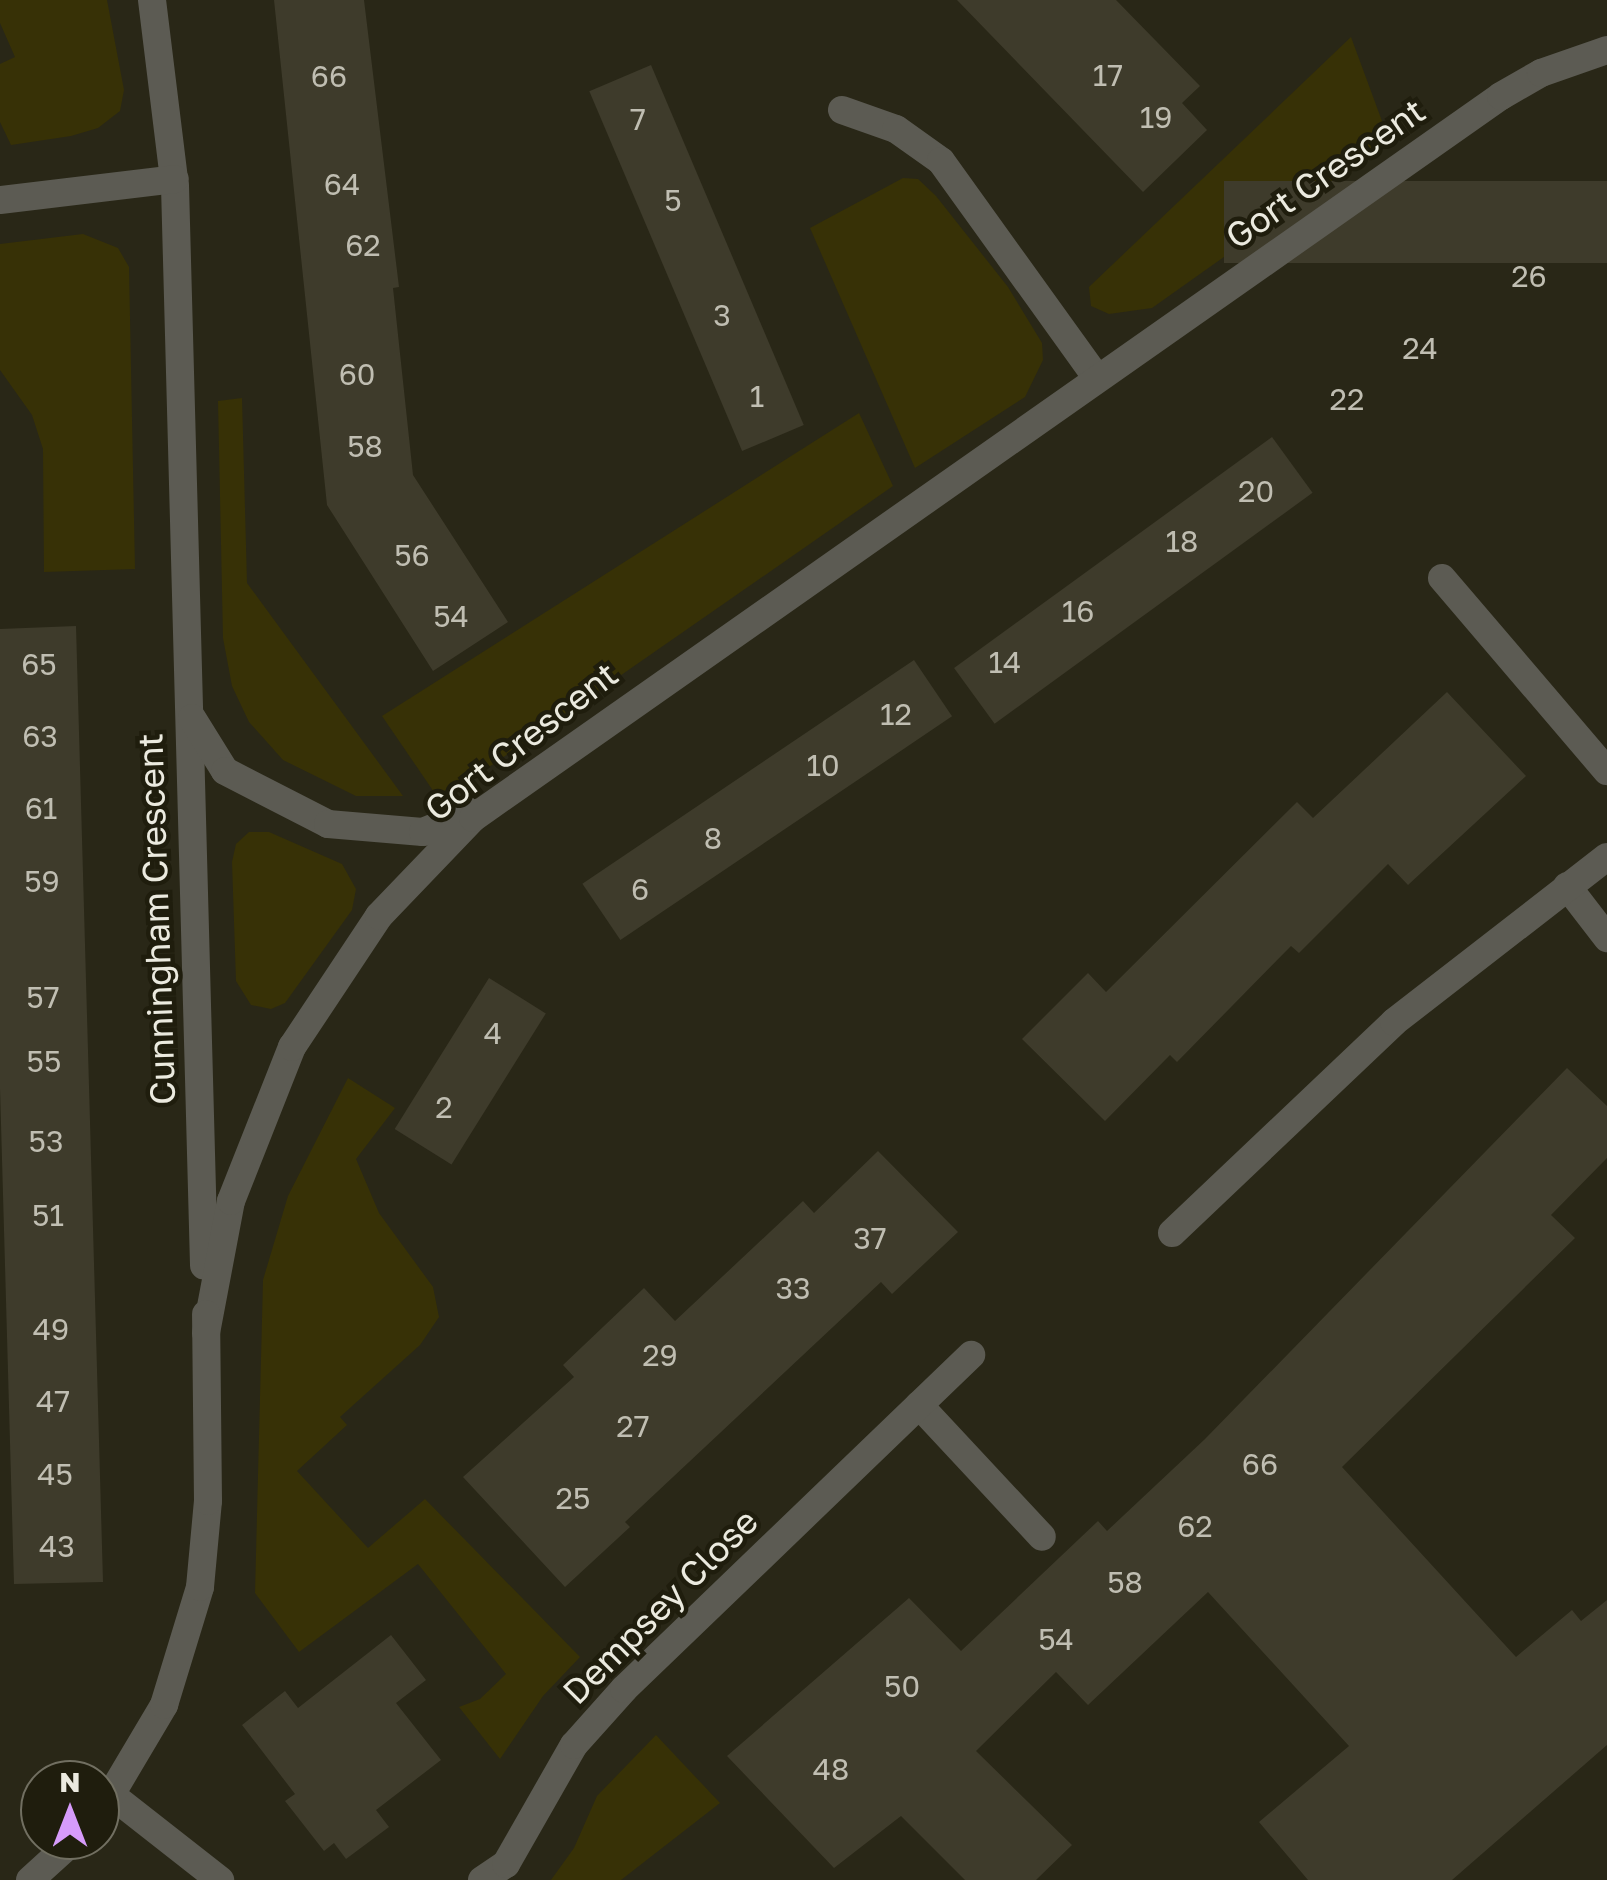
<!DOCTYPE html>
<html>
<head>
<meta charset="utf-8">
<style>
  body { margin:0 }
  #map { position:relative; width:1607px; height:1880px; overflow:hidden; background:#292717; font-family:"Golos Text",sans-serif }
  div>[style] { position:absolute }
  .green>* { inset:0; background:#373106 }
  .building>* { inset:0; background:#3e3b2b; transform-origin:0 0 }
  .service>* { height:28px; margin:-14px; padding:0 14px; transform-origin:14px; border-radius:14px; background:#5c5b53 }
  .minor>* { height:28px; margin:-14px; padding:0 14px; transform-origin:14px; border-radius:14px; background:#5c5b53 }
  span { translate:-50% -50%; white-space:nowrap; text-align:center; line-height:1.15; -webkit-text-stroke:9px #1f1d0d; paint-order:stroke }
  .number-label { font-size:30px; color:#c0beb2 }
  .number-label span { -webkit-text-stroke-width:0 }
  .street-label { font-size:35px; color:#ebeadf }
  .north { position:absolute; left:20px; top:1760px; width:100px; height:100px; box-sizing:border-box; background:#1f1d0d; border:2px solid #716f61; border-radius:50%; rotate:0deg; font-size:28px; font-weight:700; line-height:40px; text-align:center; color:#ebeadf }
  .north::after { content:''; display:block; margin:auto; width:35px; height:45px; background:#d69bfa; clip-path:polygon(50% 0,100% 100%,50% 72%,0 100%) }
</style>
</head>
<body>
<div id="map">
  <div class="green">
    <div style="clip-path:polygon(0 0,107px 0,124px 90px,120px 111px,98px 128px,71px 136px,11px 145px,0 122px,0 64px,15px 57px,0 23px)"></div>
    <div style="clip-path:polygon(1351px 37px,1389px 140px,1152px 308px,1109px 314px,1091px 306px,1089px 287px)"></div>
    <div style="clip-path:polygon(903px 178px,918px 179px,936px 196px,1008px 287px,1042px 343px,1043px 360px,1025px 397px,915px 468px,810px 228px)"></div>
    <div style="clip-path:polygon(83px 234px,118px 248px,129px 267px,135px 569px,44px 572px,43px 449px,32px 415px,0 370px,0 244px)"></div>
    <div style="clip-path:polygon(242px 398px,247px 583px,403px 796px,356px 796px,283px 760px,249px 722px,232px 686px,223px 638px,218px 401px)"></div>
    <div style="clip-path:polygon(859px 413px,893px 486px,479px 774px,436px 795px,382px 716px)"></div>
    <div style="clip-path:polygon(249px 832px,269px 832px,342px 864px,356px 889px,352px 910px,285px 1003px,271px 1009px,251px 1005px,236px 981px,232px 862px,236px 844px)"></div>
    <div style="clip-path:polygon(348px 1078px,395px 1108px,356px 1159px,379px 1213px,433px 1287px,439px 1317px,420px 1345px,340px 1417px,347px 1425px,297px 1471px,368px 1548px,425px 1499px,580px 1657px,543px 1696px,500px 1759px,459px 1707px,480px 1699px,506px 1674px,418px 1564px,299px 1652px,255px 1593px,263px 1280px,288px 1196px)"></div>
    <div style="clip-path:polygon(656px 1735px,720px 1803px,621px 1880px,551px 1880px,574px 1848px,597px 1796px)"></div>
  </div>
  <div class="building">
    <div style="clip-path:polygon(274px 0,364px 0,399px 287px,393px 288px,413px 475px,508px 622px,433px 671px,327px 505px)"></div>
    <div style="clip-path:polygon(957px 0,1116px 0,1200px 86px,1182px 103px,1207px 130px,1143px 192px)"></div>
    <div style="left:651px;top:65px;width:391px;height:67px;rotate:67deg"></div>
    <div style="left:1607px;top:181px;width:82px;height:383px;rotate:90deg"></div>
    <div style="left:1272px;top:437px;width:69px;height:393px;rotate:54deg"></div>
    <div style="clip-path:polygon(76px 626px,103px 1582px,14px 1584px,0 1088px,0 629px)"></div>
    <div style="left:914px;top:660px;width:68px;height:400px;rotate:56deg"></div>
    <div style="clip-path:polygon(1447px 692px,1526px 776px,1408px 885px,1388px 864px,1299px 953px,1291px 946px,1177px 1062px,1170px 1055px,1105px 1121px,1022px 1039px,1088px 973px,1106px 992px,1297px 802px,1313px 818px)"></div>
    <div style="left:489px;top:978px;width:67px;height:178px;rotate:32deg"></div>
    <div style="clip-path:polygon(1567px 1068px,1607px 1106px,1607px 1158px,1551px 1215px,1575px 1238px,1342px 1467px,1516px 1657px,1572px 1610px,1581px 1621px,1607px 1600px,1607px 1745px,1452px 1880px,1308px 1880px,1259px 1822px,1349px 1746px,1208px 1592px,1088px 1705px,1056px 1672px,976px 1751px,1072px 1845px,1036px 1880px,965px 1880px,901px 1816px,834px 1868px,727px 1756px,909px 1598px,961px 1651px,1098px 1521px,1107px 1531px,1205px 1439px)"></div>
    <div style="clip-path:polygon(878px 1151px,958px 1232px,892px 1294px,881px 1282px,625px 1522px,630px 1527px,565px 1587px,463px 1477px,574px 1377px,563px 1365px,644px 1288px,675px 1321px,803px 1201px,814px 1213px)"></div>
    <div style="clip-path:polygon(391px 1635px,426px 1680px,396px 1703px,441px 1760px,376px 1810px,389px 1827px,346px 1859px,334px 1843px,324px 1851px,285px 1801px,295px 1794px,242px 1725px,285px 1691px,298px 1708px)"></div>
  </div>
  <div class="service">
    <div style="left:1442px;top:578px;width:254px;rotate:49.5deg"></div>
    <div style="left:1567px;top:886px;width:66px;rotate:52.4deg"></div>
  </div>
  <div class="minor">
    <div style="left:152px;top:0;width:187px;rotate:83deg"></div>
    <div style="left:175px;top:186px;width:1080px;rotate:88.46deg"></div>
    <div style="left:842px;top:110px;width:57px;rotate:19.4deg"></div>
    <div style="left:896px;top:129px;width:55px;rotate:35.4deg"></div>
    <div style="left:941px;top:161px;width:266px;rotate:54.3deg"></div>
    <div style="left:0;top:200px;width:176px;rotate:-6.8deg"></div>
    <div style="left:192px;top:718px;width:62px;rotate:58.1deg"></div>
    <div style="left:225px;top:771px;width:116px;rotate:27.2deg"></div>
    <div style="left:328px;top:824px;width:95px;rotate:4.8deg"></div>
    <div style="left:423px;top:832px;width:52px;rotate:-22.6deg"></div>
    <div style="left:1172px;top:1233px;width:306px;rotate:-43.5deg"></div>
    <div style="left:1394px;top:1022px;width:269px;rotate:-37.8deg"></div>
    <div style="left:206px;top:1333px;width:134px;rotate:-79.3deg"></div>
    <div style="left:231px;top:1201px;width:166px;rotate:-68.4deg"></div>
    <div style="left:292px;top:1047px;width:157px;rotate:-56.4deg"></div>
    <div style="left:379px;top:916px;width:136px;rotate:-46.2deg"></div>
    <div style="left:473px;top:818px;width:1256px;rotate:-35.08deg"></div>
    <div style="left:1501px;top:96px;width:46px;rotate:-29.9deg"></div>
    <div style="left:1541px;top:73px;width:70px;rotate:-19.2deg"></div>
    <div style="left:919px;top:1405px;width:180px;rotate:47deg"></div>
    <div style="left:114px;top:1797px;width:135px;rotate:38.1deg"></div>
    <div style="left:100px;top:1813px;width:126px;rotate:-59.3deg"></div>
    <div style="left:164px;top:1705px;width:123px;rotate:-73deg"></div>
    <div style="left:200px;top:1587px;width:86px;rotate:-84.7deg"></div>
    <div style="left:208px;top:1501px;width:187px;rotate:-90.6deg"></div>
    <div style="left:30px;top:1880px;width:59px;rotate:-42.3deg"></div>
    <div style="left:482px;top:1880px;width:29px;rotate:-34deg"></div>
    <div style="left:506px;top:1864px;width:137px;rotate:-60.3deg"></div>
    <div style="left:574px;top:1745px;width:75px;rotate:-48.2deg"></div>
    <div style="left:624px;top:1689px;width:482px;rotate:-43.9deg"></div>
  </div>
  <div class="number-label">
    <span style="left:1108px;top:75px">17</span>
    <span style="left:329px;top:76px">66</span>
    <span style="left:1156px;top:117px">19</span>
    <span style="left:638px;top:119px">7</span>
    <span style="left:342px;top:184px">64</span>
    <span style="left:673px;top:200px">5</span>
    <span style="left:363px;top:245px">62</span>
    <span style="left:1529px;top:276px">26</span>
    <span style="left:722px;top:315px">3</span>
    <span style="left:1420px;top:348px">24</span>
    <span style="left:357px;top:374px">60</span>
    <span style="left:757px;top:396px">1</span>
    <span style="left:1347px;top:399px">22</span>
    <span style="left:365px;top:446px">58</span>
    <span style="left:1256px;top:491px">20</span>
    <span style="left:1182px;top:541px">18</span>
    <span style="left:412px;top:555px">56</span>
    <span style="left:1078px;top:611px">16</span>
    <span style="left:451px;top:616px">54</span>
    <span style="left:1005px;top:662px">14</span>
    <span style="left:39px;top:664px">65</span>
    <span style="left:896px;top:714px">12</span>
    <span style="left:40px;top:736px">63</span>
    <span style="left:823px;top:765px">10</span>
    <span style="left:41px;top:808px">61</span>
    <span style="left:713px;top:838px">8</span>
    <span style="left:42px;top:881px">59</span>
    <span style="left:640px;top:889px">6</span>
    <span style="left:43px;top:997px">57</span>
    <span style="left:493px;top:1033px">4</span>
    <span style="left:44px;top:1061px">55</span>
    <span style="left:444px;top:1107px">2</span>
    <span style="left:46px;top:1141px">53</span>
    <span style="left:48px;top:1215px">51</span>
    <span style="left:870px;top:1238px">37</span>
    <span style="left:793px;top:1288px">33</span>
    <span style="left:51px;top:1329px">49</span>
    <span style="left:660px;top:1355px">29</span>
    <span style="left:53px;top:1401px">47</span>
    <span style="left:633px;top:1426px">27</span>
    <span style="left:1260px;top:1464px">66</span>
    <span style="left:55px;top:1474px">45</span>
    <span style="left:573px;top:1498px">25</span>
    <span style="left:1195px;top:1526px">62</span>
    <span style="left:57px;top:1546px">43</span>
    <span style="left:1125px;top:1582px">58</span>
    <span style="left:1056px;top:1639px">54</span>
    <span style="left:902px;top:1686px">50</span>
    <span style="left:831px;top:1769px">48</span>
  </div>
  <div class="street-label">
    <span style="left:1325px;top:173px;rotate:-35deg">Gort Crescent</span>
    <span style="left:521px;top:741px;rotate:-38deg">Gort Crescent</span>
    <span style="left:156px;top:919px;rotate:-92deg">Cunningham Crescent</span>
    <span style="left:660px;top:1606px;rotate:-45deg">Dempsey Close</span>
  </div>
  <div class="north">N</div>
</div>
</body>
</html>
